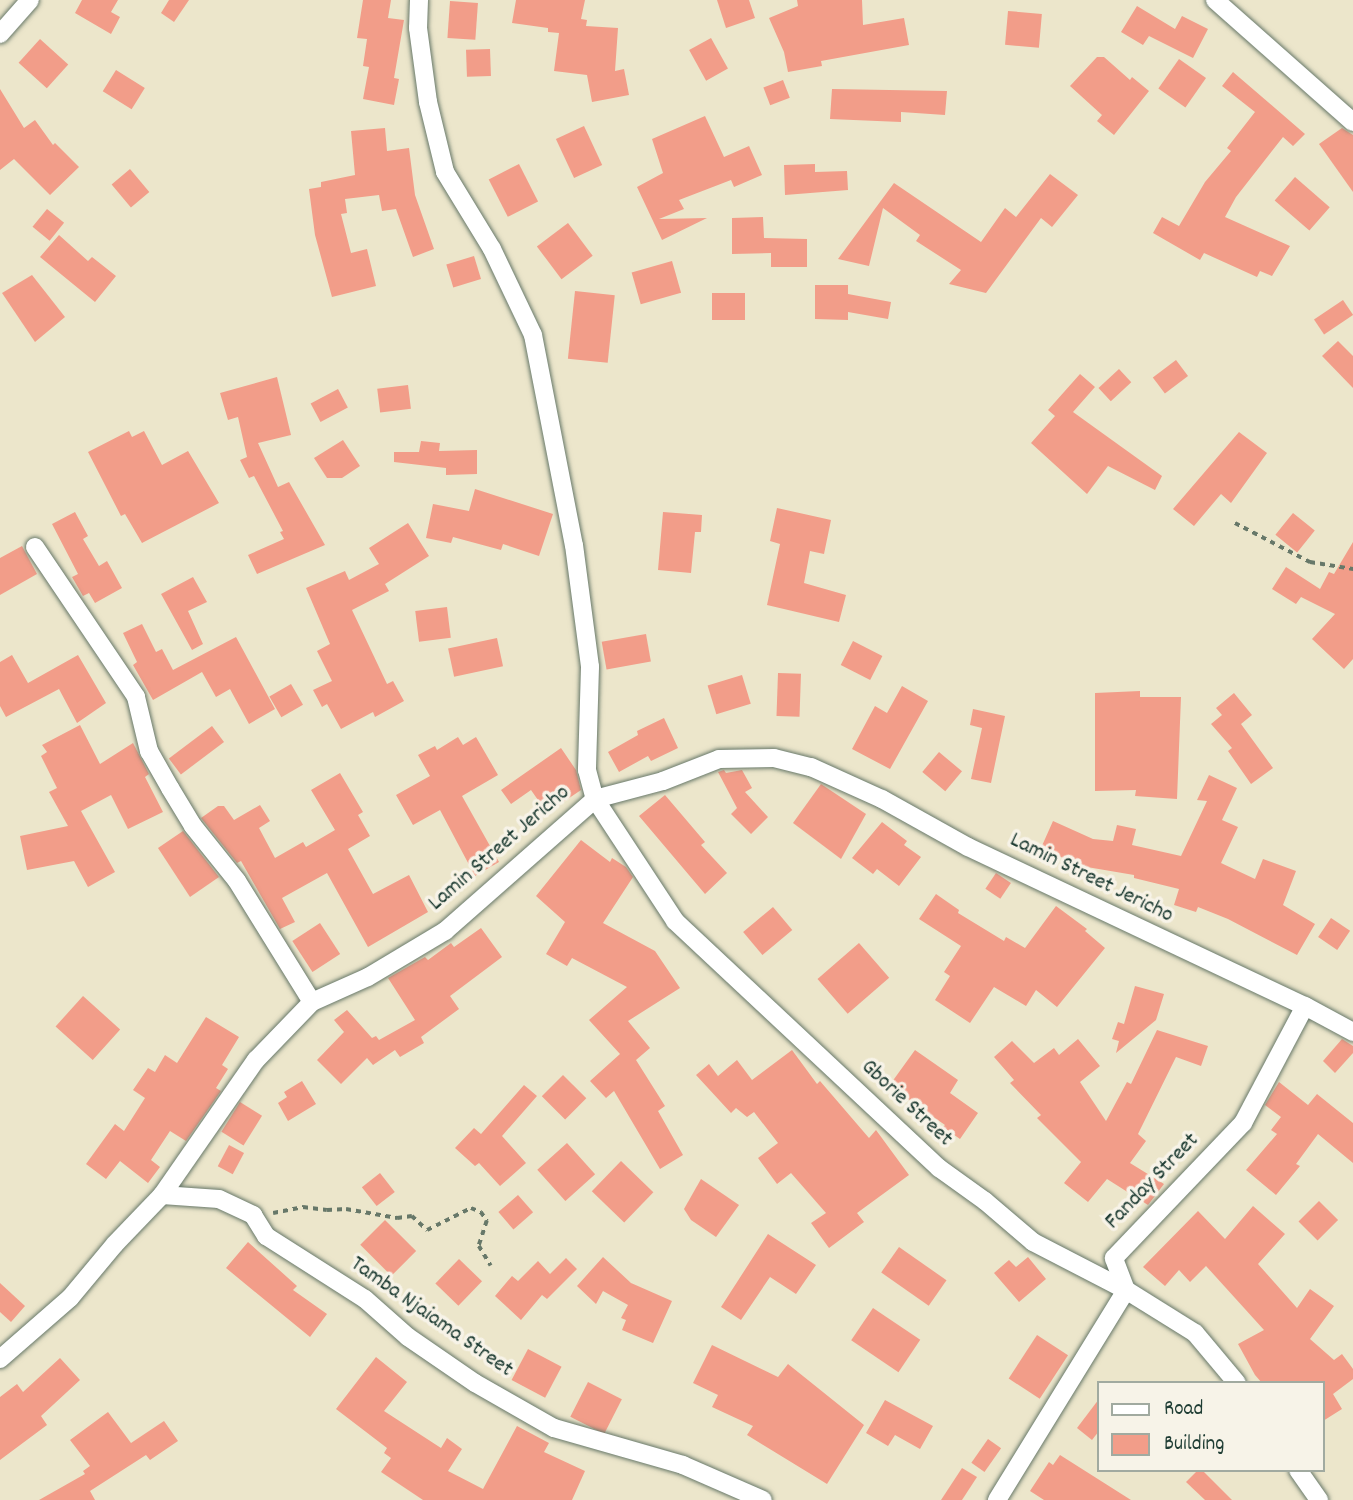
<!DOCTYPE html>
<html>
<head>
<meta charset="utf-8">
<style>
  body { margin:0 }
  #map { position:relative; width:1353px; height:1500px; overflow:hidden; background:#ece6cb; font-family:Dekko,sans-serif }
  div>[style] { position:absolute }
  .building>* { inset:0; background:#f29d89; transform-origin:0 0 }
  .path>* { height:3.5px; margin-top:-1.75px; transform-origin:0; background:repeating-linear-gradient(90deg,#677869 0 5px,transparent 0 10px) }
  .roads { filter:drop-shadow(0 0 2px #677869) drop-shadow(0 0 2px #677869) }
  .street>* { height:18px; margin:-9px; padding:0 9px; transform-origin:9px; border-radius:9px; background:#fff }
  span { translate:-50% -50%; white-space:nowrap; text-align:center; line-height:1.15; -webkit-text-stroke:7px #f7f3e8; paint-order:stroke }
  .street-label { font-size:23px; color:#1f3d34 }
  .legend { position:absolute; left:1097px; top:1381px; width:228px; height:91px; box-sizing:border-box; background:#f7f3e8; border:2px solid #a1aaa0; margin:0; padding:9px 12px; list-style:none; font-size:21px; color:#1f3d34 }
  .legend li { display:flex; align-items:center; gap:14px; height:35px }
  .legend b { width:35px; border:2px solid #a1aaa0 }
</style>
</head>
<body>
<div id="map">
  <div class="building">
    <div style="clip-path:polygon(82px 0,118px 0,111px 12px,120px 17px,111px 34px,75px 13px)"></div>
    <div style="clip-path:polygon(169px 0,189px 0,174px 22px,161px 13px)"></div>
    <div style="clip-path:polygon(363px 0,391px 0,388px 18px,404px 20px,394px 78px,399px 79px,394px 105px,363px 99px,369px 67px,363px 66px,367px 39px,357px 38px)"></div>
    <div style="clip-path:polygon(516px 0,585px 0,581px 19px,587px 20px,586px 26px,618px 28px,615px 71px,624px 69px,629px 95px,592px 102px,587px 75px,554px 71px,559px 33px,548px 32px,548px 28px,512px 23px)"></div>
    <div style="clip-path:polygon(717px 0,749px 0,755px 18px,726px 28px)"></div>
    <div style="clip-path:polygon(797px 0,862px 0,863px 25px,904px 18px,909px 45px,821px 61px,822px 66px,788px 72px,784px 52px,769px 18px,798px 6px)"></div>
    <div style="left:450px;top:1px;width:28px;height:37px;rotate:4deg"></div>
    <div style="clip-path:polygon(1137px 6px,1175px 29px,1182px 16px,1208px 29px,1193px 58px,1149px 36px,1143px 45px,1121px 32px)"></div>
    <div style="left:1008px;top:11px;width:34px;height:34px;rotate:5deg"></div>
    <div style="left:711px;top:38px;width:35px;height:25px;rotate:61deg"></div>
    <div style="left:40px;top:39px;width:38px;height:32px;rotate:42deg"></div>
    <div style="left:490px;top:49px;width:27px;height:24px;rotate:88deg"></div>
    <div style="clip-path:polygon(1097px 57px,1104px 57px,1130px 80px,1132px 77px,1149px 91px,1114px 135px,1097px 121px,1102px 115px,1070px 86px)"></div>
    <div style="left:1179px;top:59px;width:33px;height:36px;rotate:35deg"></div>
    <div style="left:116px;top:70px;width:34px;height:25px;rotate:32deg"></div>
    <div style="clip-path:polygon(1233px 72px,1305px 134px,1293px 146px,1283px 137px,1236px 197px,1225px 217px,1290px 246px,1272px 276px,1260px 271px,1257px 277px,1204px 253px,1200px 260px,1153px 233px,1162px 217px,1179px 226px,1205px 182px,1231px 151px,1227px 148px,1255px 112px,1222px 86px)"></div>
    <div style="left:783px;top:80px;width:19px;height:21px;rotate:69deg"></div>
    <div style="clip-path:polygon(0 89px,24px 128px,35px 120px,53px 145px,55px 143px,79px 167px,50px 195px,14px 159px,0 170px)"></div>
    <div style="clip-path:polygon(832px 89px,947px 91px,945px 115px,901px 112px,901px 122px,830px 119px)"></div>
    <div style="clip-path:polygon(705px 116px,724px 157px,749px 146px,762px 175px,734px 187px,731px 180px,679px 200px,684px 209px,659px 219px,707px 218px,662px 240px,637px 187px,663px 173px,652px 139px)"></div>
    <div style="left:584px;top:126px;width:43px;height:31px;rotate:65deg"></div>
    <div style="clip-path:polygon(385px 128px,387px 151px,409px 148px,415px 195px,434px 249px,413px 257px,396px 209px,382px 211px,379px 195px,345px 199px,347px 213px,341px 214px,351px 253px,367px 249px,376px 286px,332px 297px,315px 235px,309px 189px,321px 187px,321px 182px,355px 175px,351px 131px)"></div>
    <div style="clip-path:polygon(1342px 128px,1353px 135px,1353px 192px,1319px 144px)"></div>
    <div style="left:519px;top:164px;width:42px;height:34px;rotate:63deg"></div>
    <div style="clip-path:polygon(815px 164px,815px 172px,847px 171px,848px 190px,785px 195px,784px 165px)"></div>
    <div style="left:130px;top:169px;width:30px;height:24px;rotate:50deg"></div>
    <div style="clip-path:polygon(1050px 174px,1078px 195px,1052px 227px,1041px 218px,986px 293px,949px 284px,961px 270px,916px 241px,920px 235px,883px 208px,869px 266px,838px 259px,894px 183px,981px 242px,1005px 208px,1016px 217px)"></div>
    <div style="left:1295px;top:177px;width:46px;height:31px;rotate:41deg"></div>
    <div style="left:47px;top:209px;width:22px;height:23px;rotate:39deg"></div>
    <div style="clip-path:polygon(763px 217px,764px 238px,807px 239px,807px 267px,771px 267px,771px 253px,732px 254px,732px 218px)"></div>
    <div style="left:568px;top:223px;width:41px;height:39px;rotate:53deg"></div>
    <div style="clip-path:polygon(59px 235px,88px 261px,92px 257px,116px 276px,95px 302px,40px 257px)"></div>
    <div style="left:474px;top:256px;width:24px;height:29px;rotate:73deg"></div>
    <div style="left:672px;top:261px;width:33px;height:42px;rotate:74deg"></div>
    <div style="clip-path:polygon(32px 275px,65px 317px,35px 342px,2px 293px)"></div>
    <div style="clip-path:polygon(815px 285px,848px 285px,848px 294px,891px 302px,888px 319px,848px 312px,848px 320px,815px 319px)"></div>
    <div style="left:575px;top:291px;width:40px;height:68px;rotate:6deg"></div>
    <div style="left:712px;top:293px;width:33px;height:27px"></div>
    <div style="left:1343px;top:300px;width:18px;height:35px;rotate:56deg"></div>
    <div style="clip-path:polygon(1338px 341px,1353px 356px,1353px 388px,1322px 356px)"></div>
    <div style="left:1176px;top:360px;width:20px;height:29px;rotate:53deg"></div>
    <div style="left:1119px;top:369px;width:18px;height:28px;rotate:47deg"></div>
    <div style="clip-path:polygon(1080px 374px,1095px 387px,1073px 412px,1162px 476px,1155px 490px,1108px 466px,1087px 494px,1031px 443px,1055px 416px,1048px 410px)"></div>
    <div style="clip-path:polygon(277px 377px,291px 435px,258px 443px,278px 487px,289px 482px,325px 545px,257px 574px,248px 555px,284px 539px,280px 532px,283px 531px,254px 476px,249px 478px,240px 460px,247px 457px,238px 417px,228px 420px,220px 393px)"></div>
    <div style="left:408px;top:385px;width:24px;height:31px;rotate:83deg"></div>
    <div style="left:338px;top:389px;width:21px;height:31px;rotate:62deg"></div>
    <div style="clip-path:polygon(129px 431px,132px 437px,144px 431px,162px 465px,188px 451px,219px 503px,142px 543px,125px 514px,121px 516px,88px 452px)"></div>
    <div style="clip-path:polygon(1239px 432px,1267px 453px,1231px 503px,1221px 494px,1194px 526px,1173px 509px)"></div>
    <div style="clip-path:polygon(343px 440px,360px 466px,342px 478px,327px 478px,314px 458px)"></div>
    <div style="clip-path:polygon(421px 441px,440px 443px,439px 451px,477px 450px,477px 474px,446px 475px,446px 468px,394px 462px,394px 452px,419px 452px)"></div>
    <div style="clip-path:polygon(475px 489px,553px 514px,539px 556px,503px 544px,501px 550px,453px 537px,451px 543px,426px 538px,433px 504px,469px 511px)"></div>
    <div style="clip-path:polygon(777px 508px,831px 520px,824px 554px,810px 551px,804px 583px,846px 595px,839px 622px,767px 605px,780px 544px,770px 541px)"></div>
    <div style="clip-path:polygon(75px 512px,88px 536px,83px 539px,99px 566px,107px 561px,122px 588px,95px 603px,89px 593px,83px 596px,72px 577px,78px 574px,52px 524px)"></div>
    <div style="clip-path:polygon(663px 512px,702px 515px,701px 532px,695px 532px,691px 573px,658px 570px)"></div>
    <div style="left:1293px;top:513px;width:28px;height:28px;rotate:39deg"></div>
    <div style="clip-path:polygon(408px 523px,429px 556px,385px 584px,389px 591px,352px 610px,387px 684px,393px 681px,404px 701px,375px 717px,373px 712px,341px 729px,327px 704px,322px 707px,313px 690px,332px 681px,317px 651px,330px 644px,306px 588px,345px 571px,349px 580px,379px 564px,369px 548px)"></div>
    <div style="clip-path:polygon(1353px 542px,1353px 659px,1344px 669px,1312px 639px,1335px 614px,1301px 597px,1296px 604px,1272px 589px,1286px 567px,1320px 589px,1329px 572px,1334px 574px)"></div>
    <div style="clip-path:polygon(22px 546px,37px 574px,0 595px,0 558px)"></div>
    <div style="clip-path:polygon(193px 577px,207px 602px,188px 611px,203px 644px,192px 650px,161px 594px)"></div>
    <div style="left:447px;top:607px;width:31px;height:32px;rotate:83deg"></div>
    <div style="clip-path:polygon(142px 624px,156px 652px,162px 649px,173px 670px,236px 637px,275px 709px,249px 724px,230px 689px,216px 697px,202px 672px,153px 700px,133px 665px,137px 662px,123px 633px)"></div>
    <div style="left:646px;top:634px;width:28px;height:45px;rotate:80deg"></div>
    <div style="left:497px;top:638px;width:29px;height:50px;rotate:78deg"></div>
    <div style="left:853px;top:641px;width:33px;height:27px;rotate:27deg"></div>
    <div style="clip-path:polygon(12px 655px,28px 683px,78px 655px,106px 703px,77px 723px,59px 689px,6px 717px,0 706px,0 662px)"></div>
    <div style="left:778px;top:673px;width:23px;height:43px;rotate:2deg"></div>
    <div style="left:742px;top:675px;width:30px;height:36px;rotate:73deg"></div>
    <div style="left:291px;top:684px;width:24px;height:25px;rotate:60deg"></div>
    <div style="clip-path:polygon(902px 686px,928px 701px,890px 769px,852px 749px,875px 706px,887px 713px)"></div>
    <div style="clip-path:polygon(1140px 691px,1140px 697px,1181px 697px,1177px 799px,1135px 796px,1136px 790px,1095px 791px,1095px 693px)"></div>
    <div style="clip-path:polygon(1234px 693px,1252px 715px,1241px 724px,1273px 768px,1251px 784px,1228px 751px,1232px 748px,1211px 724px,1222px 715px,1216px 708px)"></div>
    <div style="clip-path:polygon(973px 709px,1005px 716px,991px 783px,971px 779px,982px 728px,970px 725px)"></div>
    <div style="clip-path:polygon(664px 718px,678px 748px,651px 761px,648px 756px,619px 772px,608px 752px,638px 735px,637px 731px)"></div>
    <div style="clip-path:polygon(80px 725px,100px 764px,133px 743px,149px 774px,145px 777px,163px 812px,128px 829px,111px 795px,81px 811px,115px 872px,88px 887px,74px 861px,27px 870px,20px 836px,68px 826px,49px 792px,57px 788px,41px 756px,47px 752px,42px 745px)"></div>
    <div style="left:212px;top:726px;width:20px;height:54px;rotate:53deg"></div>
    <div style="clip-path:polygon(458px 737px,463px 745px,476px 737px,498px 775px,462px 796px,499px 862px,475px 876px,440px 810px,413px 825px,396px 795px,430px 776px,418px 755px,435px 746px,437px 750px)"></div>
    <div style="clip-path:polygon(561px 748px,576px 770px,581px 790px,547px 813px,531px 790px,511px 804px,501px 790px)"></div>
    <div style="left:939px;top:752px;width:30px;height:26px;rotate:40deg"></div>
    <div style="clip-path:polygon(724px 770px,726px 773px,742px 770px,752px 788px,745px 792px,768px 817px,751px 834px,731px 814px,737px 808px,718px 772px)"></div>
    <div style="clip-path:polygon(340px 773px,363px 812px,358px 815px,370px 836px,348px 849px,373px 894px,409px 875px,428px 912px,368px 947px,327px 873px,282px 898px,295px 922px,280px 929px,241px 861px,237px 863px,201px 818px,218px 806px,224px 806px,234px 820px,260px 805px,270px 821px,259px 828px,275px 858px,303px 842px,306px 847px,335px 830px,311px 790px)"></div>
    <div style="clip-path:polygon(1209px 775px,1237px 788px,1222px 820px,1238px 827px,1221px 863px,1255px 879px,1263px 859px,1296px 871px,1283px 905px,1315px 924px,1297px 955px,1228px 919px,1198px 907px,1196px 912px,1174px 905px,1179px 889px,1134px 878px,1134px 875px,1081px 866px,1041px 848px,1053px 821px,1093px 839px,1113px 841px,1117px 825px,1136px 829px,1132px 845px,1181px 856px,1207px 801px,1197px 800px)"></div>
    <div style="clip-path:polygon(821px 784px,866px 814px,841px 859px,793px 823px)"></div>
    <div style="clip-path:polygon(665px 795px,705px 842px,701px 845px,727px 873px,705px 894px,639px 816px)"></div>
    <div style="clip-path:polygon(882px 822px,907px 841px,904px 845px,921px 857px,899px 886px,877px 869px,873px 874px,852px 858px)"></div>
    <div style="clip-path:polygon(183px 831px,219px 877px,190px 897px,158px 848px)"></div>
    <div style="clip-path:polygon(581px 840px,610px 862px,612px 858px,626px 867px,633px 877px,603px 923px,655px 951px,680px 988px,628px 1021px,650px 1048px,636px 1060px,665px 1106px,658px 1111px,683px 1155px,660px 1169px,614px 1091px,606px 1098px,590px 1081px,620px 1054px,589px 1020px,627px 987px,572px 958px,567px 966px,546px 954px,565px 922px,536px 896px)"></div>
    <div style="left:996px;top:873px;width:18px;height:19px;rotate:34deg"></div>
    <div style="clip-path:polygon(936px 894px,959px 910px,958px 913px,1004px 941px,1006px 937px,1025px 948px,1056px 906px,1087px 929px,1085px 931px,1105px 948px,1057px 1007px,1036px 990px,1026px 1006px,994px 987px,970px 1023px,935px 1000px,950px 976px,944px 972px,961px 946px,919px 919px)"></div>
    <div style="left:773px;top:907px;width:30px;height:39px;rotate:50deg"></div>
    <div style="left:1331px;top:918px;width:23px;height:23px;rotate:34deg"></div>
    <div style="left:320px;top:923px;width:37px;height:33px;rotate:57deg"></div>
    <div style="clip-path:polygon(481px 928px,502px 957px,450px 996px,459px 1009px,421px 1037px,424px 1043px,400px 1057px,395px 1050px,373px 1065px,367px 1058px,341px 1084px,317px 1060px,344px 1032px,334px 1020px,347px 1010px,372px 1038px,376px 1036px,379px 1040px,415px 1020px,388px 978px,425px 957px,428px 960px,451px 943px,454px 947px)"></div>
    <div style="left:859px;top:943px;width:46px;height:55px;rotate:49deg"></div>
    <div style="clip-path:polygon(1135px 986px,1164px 994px,1156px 1020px,1116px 1053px,1119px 1041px,1112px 1039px,1118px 1022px,1124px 1024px)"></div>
    <div style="left:83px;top:996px;width:50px;height:41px;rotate:42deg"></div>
    <div style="clip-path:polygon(206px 1017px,239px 1037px,222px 1065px,228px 1069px,216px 1088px,221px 1091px,186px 1141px,170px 1131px,151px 1160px,160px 1167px,148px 1183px,120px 1161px,106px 1179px,86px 1164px,115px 1124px,124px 1131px,145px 1098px,133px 1090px,148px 1068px,155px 1072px,165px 1055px,177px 1063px)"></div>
    <div style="clip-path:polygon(1157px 1030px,1208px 1046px,1201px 1066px,1176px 1057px,1138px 1134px,1146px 1141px,1130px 1163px,1164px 1184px,1148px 1205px,1107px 1179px,1088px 1202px,1064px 1183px,1081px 1162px,1037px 1118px,1041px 1115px,1010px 1083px,1014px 1080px,994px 1057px,1012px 1041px,1034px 1063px,1054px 1048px,1059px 1055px,1078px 1039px,1100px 1066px,1080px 1082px,1106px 1121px,1127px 1082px,1131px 1084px)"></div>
    <div style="clip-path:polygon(1342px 1039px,1353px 1046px,1353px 1053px,1335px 1073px,1323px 1061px)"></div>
    <div style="clip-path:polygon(792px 1050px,817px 1084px,820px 1081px,869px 1138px,876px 1130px,909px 1175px,857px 1213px,864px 1222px,829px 1248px,811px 1223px,826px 1213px,791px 1173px,777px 1184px,758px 1158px,778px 1143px,754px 1112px,747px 1117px,736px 1108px,731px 1113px,696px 1075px,709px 1064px,718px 1076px,737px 1060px,752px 1080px)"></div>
    <div style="clip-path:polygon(915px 1050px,958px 1080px,950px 1093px,978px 1113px,960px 1139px,943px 1127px,945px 1125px,889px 1086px)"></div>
    <div style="left:563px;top:1075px;width:33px;height:30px;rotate:45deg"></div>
    <div style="clip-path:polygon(302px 1081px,316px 1104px,288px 1121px,278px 1103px,287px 1097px,284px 1092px)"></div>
    <div style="clip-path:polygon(1279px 1082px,1308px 1105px,1317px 1094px,1353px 1123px,1353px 1163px,1318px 1134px,1296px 1164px,1300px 1166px,1276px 1195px,1246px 1170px,1277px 1134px,1271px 1130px,1281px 1117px,1265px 1105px)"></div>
    <div style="clip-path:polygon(524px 1085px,537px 1096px,502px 1136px,526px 1163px,500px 1186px,479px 1163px,475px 1166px,455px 1148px,474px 1128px,481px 1134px)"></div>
    <div style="left:240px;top:1102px;width:26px;height:35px;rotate:32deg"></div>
    <div style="left:567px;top:1143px;width:42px;height:40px;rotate:48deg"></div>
    <div style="left:229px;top:1145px;width:17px;height:24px;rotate:28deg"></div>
    <div style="left:621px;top:1161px;width:45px;height:42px;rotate:44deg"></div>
    <div style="left:380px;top:1173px;width:24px;height:23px;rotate:52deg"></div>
    <div style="clip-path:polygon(701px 1179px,739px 1205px,716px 1237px,691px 1220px,684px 1209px)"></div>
    <div style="left:518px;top:1195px;width:23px;height:26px;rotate:49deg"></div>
    <div style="left:1319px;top:1201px;width:27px;height:29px;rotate:45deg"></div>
    <div style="clip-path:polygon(1253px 1206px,1285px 1234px,1258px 1264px,1297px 1308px,1310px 1289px,1334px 1306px,1310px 1339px,1334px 1360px,1342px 1354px,1353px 1369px,1353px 1379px,1333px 1394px,1342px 1409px,1323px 1421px,1323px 1383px,1262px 1383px,1255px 1375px,1238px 1344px,1264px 1330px,1206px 1266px,1190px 1282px,1179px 1270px,1165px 1286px,1143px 1267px,1198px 1211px,1225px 1239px)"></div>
    <div style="left:385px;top:1220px;width:44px;height:35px;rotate:45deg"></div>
    <div style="clip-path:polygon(768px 1234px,816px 1265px,796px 1294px,770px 1277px,741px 1320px,721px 1307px)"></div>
    <div style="clip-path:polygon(248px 1242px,297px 1286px,293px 1290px,327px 1314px,310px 1337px,226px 1268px)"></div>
    <div style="left:899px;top:1247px;width:58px;height:31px;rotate:35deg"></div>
    <div style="clip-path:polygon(603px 1257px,631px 1283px,672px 1301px,653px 1343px,622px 1330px,626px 1320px,621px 1318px,628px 1305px,603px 1291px,596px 1304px,577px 1286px)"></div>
    <div style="clip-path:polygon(1028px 1257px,1046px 1279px,1019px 1302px,994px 1273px,1009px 1260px,1016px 1267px)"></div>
    <div style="clip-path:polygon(566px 1258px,577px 1269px,547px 1299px,542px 1295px,521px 1320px,495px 1296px,512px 1276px,518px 1281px,538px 1261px,550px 1274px)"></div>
    <div style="left:459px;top:1259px;width:32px;height:34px;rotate:44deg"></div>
    <div style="clip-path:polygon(0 1283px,25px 1306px,11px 1322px,0 1312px)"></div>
    <div style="left:873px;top:1308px;width:57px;height:39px;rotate:34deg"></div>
    <div style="left:1037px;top:1335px;width:37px;height:52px;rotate:33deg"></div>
    <div style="clip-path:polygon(712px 1345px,778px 1377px,788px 1364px,864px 1425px,827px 1484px,747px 1435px,753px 1426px,712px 1407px,718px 1395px,693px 1383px)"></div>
    <div style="left:528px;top:1349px;width:38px;height:35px;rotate:28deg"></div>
    <div style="clip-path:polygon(376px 1357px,407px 1382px,384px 1411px,441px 1448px,447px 1438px,462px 1449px,448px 1471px,483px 1489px,517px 1426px,549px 1443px,544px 1452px,585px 1471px,572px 1500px,423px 1500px,381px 1472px,391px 1458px,384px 1453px,387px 1448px,336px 1409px)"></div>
    <div style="clip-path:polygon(60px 1358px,80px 1380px,41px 1416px,47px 1425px,0 1460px,0 1397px,17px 1384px,23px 1392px)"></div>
    <div style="left:588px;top:1382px;width:38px;height:39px;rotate:27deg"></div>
    <div style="clip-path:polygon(1099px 1399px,1099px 1431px,1092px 1440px,1077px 1428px)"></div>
    <div style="clip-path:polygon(885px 1400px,933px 1426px,920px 1449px,895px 1435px,888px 1446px,866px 1433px)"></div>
    <div style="clip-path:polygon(108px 1412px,131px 1443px,164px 1421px,178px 1441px,150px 1460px,146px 1455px,90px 1491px,95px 1500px,39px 1500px,85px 1474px,83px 1471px,90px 1466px,70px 1440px)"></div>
    <div style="left:988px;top:1439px;width:16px;height:29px;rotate:35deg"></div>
    <div style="clip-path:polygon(1060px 1455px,1131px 1500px,1044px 1500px,1030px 1491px,1049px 1462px,1053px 1465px)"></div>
    <div style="clip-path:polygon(962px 1468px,977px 1477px,962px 1500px,941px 1500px)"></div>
    <div style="clip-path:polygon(1198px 1470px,1202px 1470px,1232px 1500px,1205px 1500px,1186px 1482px)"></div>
  </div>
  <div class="path">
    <div style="left:1235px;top:523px;width:85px;rotate:27.5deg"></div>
    <div style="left:1310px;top:562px;width:44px;rotate:9.2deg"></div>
    <div style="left:273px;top:1213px;width:31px;rotate:-11deg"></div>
    <div style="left:303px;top:1207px;width:24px;rotate:7deg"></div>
    <div style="left:327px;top:1210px;width:19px;rotate:-3deg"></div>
    <div style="left:346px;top:1209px;width:52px;rotate:10deg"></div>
    <div style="left:397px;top:1218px;width:15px;rotate:-8deg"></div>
    <div style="left:412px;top:1216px;width:21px;rotate:43deg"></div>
    <div style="left:427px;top:1230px;width:49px;rotate:-26.6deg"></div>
    <div style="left:471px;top:1208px;width:11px;rotate:22deg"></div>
    <div style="left:481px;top:1212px;width:11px;rotate:56deg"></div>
    <div style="left:487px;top:1221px;width:26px;rotate:108deg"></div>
    <div style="left:479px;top:1246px;width:23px;rotate:59deg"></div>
  </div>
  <div class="roads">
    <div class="street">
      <div style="left:419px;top:0;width:28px;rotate:92deg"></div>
      <div style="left:418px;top:28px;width:75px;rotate:82.3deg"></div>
      <div style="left:428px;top:102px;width:72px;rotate:76.3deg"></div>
      <div style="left:445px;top:172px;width:90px;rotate:58.6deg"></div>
      <div style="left:492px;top:249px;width:95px;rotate:64.5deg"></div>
      <div style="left:533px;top:335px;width:214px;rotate:79deg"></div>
      <div style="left:574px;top:545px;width:123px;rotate:82.5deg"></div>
      <div style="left:590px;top:667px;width:103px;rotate:91.7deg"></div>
      <div style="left:587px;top:770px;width:30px;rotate:75deg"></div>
      <div style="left:595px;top:799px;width:146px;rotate:56.7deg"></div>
      <div style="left:675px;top:921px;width:362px;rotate:43.1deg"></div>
      <div style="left:939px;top:1168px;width:57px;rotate:35.7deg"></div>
      <div style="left:985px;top:1201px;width:63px;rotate:40.5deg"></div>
      <div style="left:1033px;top:1242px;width:105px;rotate:27.3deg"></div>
      <div style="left:1126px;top:1290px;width:81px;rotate:31.9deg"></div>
      <div style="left:1195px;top:1333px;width:65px;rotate:50deg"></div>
      <div style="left:1215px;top:0;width:184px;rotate:41.5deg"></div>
      <div style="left:0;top:34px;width:45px;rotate:-48.6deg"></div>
      <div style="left:35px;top:547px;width:181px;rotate:56deg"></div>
      <div style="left:136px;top:697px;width:56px;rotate:76.5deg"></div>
      <div style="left:149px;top:751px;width:43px;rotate:60.4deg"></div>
      <div style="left:170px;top:788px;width:44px;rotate:58.8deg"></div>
      <div style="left:193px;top:826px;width:70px;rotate:51.3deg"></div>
      <div style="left:237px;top:881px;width:142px;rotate:58.2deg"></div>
      <div style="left:162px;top:1195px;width:57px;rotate:4deg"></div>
      <div style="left:219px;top:1199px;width:38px;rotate:25deg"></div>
      <div style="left:253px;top:1215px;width:25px;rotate:58deg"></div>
      <div style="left:266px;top:1236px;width:117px;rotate:32.5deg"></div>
      <div style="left:365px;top:1299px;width:57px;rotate:41.5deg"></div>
      <div style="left:408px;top:1337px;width:81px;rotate:34.5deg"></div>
      <div style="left:475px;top:1383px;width:91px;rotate:29.7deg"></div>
      <div style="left:554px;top:1428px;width:134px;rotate:16deg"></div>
      <div style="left:683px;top:1465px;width:87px;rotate:23.6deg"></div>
      <div style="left:0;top:1359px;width:93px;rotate:-41.1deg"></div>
      <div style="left:70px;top:1298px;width:70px;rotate:-50.2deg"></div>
      <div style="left:115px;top:1244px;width:68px;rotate:-46.2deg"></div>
      <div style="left:162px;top:1195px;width:165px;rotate:-55.2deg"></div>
      <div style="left:256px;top:1060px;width:81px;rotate:-46deg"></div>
      <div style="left:312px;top:1002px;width:61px;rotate:-24.1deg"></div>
      <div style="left:368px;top:977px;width:90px;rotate:-30.9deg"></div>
      <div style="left:445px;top:931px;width:200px;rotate:-41.3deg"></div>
      <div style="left:595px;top:799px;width:70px;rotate:-14.8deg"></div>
      <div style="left:663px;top:781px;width:60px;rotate:-21.4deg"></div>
      <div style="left:719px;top:759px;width:55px;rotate:-1deg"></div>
      <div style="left:774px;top:758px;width:38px;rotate:14deg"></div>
      <div style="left:811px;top:767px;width:78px;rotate:24.3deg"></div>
      <div style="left:882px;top:799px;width:98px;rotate:29.2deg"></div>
      <div style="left:968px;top:847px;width:373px;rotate:25.3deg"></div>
      <div style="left:1305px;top:1006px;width:55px;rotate:28.4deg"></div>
      <div style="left:1298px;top:1470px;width:37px;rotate:55deg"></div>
      <div style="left:997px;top:1500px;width:246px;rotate:-58.4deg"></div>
      <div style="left:1126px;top:1290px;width:34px;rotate:-111deg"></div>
      <div style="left:1114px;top:1258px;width:187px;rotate:-46.3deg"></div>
      <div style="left:1243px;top:1123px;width:132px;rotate:-62.1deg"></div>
    </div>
  </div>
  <div class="street-label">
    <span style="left:500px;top:849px;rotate:-41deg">Lamin Street Jericho</span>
    <span style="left:1091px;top:879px;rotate:26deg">Lamin Street Jericho</span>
    <span style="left:906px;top:1104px;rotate:43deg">Gborie Street</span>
    <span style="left:1153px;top:1182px;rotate:-46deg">Fanday Street</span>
    <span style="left:431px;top:1318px;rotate:35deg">Tamba Njaiama Street</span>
  </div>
  <ul class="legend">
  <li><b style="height:9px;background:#fff"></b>Road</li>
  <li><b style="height:19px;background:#f29d89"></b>Building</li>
  </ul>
</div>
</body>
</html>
